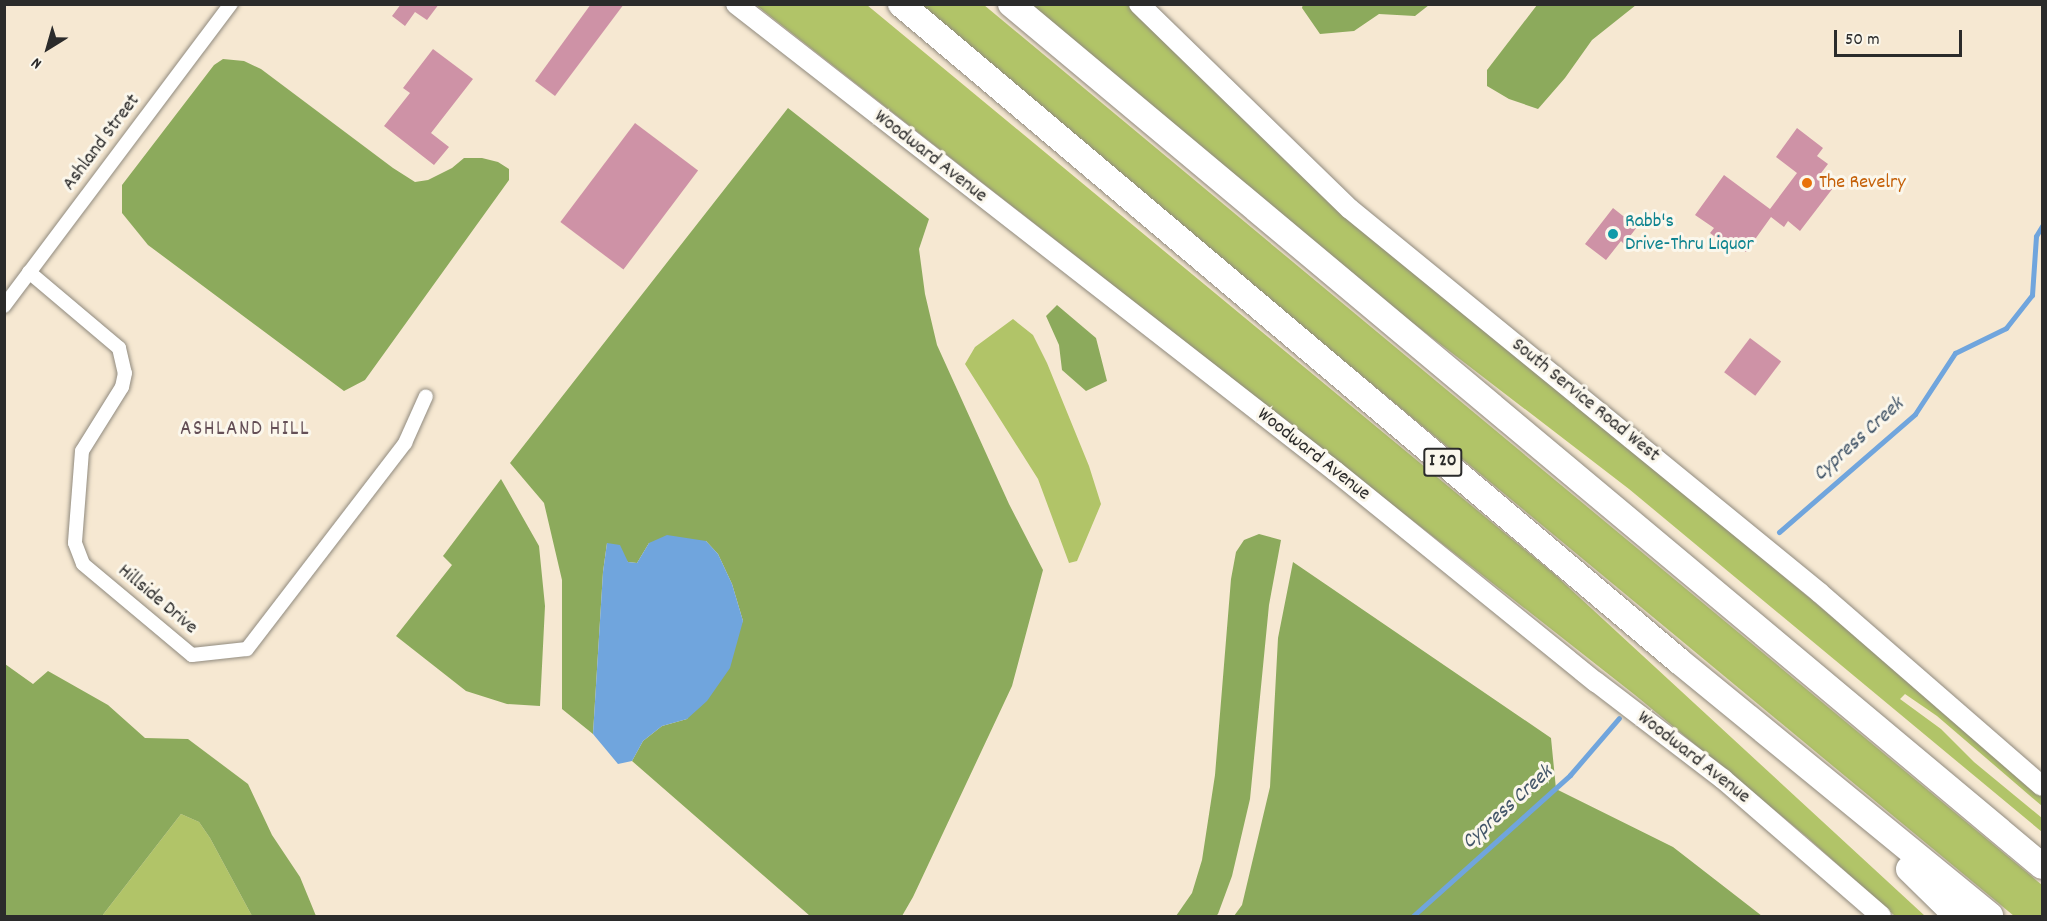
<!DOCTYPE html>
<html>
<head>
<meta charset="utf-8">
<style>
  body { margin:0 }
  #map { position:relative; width:2047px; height:921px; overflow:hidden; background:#f6e8d2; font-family:Dekko,sans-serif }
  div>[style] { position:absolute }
  .green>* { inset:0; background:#b1c468 }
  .forest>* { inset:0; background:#8caa5c }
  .water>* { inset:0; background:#70a5dd }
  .stream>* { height:5px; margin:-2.5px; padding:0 2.5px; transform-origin:2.5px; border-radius:2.5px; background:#70a5dd }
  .building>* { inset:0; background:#ce92a6; transform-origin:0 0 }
  .roads { filter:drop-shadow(0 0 2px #908a7e) drop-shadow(0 0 2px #908a7e) }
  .minor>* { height:14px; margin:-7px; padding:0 7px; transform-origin:7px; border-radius:7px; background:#fff }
  .secondary>* { height:20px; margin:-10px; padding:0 10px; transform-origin:10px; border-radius:10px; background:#fff }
  .motorway>* { height:26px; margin:-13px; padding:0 13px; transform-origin:13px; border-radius:13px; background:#fff }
  .dots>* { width:16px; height:16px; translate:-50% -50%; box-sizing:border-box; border:3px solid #fbf7ec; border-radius:50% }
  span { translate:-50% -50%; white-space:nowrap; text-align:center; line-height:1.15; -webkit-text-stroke:6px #fbf7ec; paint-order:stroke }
  .shield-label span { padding:2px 4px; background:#fbf7ec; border:2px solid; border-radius:4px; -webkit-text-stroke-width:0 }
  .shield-label { font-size:18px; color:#2b2b2b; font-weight:700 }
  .street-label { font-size:20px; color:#2b2b2b }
  .food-label { font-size:20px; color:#c56008 }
  .left { translate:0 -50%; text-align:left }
  .culture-label { font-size:20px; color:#0d838f }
  .neighbourhood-label { font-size:21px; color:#644f56; letter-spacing:1.5px }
  .water-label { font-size:21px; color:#435669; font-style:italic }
  .frame { position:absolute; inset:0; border:6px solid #2b2b2b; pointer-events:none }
  .north { position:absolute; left:18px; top:18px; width:60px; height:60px; -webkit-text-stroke:4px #fbf7ec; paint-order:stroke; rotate:217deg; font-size:16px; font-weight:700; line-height:24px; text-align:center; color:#2b2b2b }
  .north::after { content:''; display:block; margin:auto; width:21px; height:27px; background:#2b2b2b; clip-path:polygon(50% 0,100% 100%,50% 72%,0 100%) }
  .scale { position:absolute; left:1834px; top:30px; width:128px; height:27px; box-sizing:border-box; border:3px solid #2b2b2b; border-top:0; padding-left:8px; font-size:18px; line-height:21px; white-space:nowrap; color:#2b2b2b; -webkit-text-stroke:4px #fbf7ec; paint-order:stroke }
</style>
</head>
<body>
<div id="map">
  <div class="green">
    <div style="clip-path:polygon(756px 5px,867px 5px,1553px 573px,1925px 916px,1895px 916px,1807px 837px,1635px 695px)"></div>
    <div style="clip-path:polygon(914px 5px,984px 5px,2042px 885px,2042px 916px,2014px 916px)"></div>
    <div style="clip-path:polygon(1030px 5px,1128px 5px,1269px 141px,1631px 449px,2042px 792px,2042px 806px,1937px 716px,1905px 694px,1900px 699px,1941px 729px,1974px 762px,2042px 818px,2042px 832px,1629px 489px,1409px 320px)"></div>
    <div style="clip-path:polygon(1013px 319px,1033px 335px,1047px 363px,1089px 466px,1101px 504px,1077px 561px,1069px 563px,1038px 479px,965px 364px,975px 347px)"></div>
    <div style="clip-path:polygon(181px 814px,199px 822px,210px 838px,252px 916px,102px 916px)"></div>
  </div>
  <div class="forest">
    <div style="clip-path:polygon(1303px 4px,1429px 4px,1429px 5px,1415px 16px,1379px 14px,1354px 31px,1320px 34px,1302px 8px)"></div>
    <div style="clip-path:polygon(1537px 5px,1636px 5px,1592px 40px,1565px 78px,1538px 109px,1509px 99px,1487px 86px,1487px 70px)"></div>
    <div style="clip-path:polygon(223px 59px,244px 61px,261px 69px,393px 168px,415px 182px,428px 180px,452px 168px,464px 158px,482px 158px,498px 162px,509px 169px,509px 180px,365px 380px,344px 391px,148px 245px,122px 213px,122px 185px,214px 65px)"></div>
    <div style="clip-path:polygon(788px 108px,929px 219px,919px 249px,925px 294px,937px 345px,1009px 504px,1043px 570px,1012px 686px,913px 897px,902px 916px,810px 916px,632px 761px,643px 741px,662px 726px,687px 719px,743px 621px,732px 584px,718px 554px,706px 541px,649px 543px,637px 563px,628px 562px,607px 543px,603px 572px,593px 734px,562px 709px,562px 580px,544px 503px,510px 463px)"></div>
    <div style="clip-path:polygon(1057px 305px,1096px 338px,1107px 381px,1086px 391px,1062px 370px,1059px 345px,1046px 316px)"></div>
    <div style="clip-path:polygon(501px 479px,539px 546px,545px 606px,540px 706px,507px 704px,466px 691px,396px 636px,452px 565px,443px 556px)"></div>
    <div style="clip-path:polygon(1259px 534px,1281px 540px,1269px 605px,1250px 799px,1232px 876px,1218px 914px,1216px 916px,1176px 916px,1192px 893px,1202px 860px,1215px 775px,1231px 579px,1236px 552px,1244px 540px)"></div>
    <div style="clip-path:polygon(1293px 562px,1551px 738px,1556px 789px,1673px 847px,1762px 916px,1234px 916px,1242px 905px,1270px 787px,1278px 638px)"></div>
    <div style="clip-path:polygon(5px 664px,33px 684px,48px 671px,108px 705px,145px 738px,188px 739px,248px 784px,272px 835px,300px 877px,316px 916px,252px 916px,210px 838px,199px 822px,181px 814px,102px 916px,5px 916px)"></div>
  </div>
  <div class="water">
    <div style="clip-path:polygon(667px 535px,706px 541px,718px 554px,732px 584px,743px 621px,730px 668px,707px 701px,687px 719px,662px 726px,643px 741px,632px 761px,618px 764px,593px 734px,603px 572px,607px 543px,620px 545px,628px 562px,637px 563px,649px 543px)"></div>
  </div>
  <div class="stream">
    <div style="left:1779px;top:532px;width:180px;rotate:-40.9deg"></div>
    <div style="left:1915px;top:414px;width:73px;rotate:-56.7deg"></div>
    <div style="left:1955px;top:353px;width:57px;rotate:-26.1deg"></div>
    <div style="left:2006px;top:328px;width:42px;rotate:-51.8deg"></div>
    <div style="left:2032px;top:295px;width:59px;rotate:-86.1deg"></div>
    <div style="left:2036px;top:236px;width:12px;rotate:-59deg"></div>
    <div style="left:1413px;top:916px;width:211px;rotate:-41.9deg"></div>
    <div style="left:1570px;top:775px;width:75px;rotate:-49.3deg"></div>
  </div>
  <div class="building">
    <div style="clip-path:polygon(401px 4px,439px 4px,427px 20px,415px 12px,405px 26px,392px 16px)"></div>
    <div style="clip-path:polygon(591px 4px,624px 4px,555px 96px,535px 81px)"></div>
    <div style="clip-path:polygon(433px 49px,473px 79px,431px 133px,449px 147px,434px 165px,384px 126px,410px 93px,403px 88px)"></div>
    <div style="left:635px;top:123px;width:79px;height:124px;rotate:37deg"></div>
    <div style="clip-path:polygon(1797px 128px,1823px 148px,1817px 156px,1828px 164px,1818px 177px,1833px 188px,1800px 231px,1788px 221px,1784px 227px,1771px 217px,1746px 252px,1729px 239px,1725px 244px,1710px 233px,1714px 228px,1695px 215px,1724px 175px,1770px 209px,1797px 173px,1776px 157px)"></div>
    <div style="clip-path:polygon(1613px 208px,1637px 227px,1624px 244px,1621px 241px,1606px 260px,1585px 244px)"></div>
    <div style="left:1750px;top:338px;width:39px;height:43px;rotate:37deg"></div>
  </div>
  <div class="roads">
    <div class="minor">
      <div style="left:29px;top:272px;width:118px;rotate:40.2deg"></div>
      <div style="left:119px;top:348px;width:26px;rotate:77deg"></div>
      <div style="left:125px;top:373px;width:14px;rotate:102deg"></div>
      <div style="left:122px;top:387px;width:75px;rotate:122deg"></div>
      <div style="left:82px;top:451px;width:92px;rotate:94.4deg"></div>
      <div style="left:75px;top:543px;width:22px;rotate:69deg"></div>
      <div style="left:83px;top:564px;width:142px;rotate:39.9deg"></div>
      <div style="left:192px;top:655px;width:55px;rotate:-6.2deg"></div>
      <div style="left:247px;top:649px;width:260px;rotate:-52.5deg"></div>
      <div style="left:405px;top:443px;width:51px;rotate:-65.9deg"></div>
      <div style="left:4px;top:306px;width:378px;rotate:-53.1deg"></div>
    </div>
    <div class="secondary">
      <div style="left:736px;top:4px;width:760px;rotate:37.94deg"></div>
      <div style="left:1335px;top:471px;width:336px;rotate:39deg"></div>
      <div style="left:1596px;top:682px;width:160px;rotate:37.4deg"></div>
      <div style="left:1723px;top:779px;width:209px;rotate:40.9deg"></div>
      <div style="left:1139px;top:4px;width:294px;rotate:44.2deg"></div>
      <div style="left:1350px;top:209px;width:607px;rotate:39.25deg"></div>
      <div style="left:1820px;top:593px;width:294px;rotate:41deg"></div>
    </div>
    <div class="motorway">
      <div style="left:901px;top:4px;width:1018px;rotate:40.18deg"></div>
      <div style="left:1679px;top:661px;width:402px;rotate:39.3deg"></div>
      <div style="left:1011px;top:4px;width:1344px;rotate:39.9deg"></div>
      <div style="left:1909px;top:869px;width:67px;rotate:44.4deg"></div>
    </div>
  </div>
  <div class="dots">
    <div style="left:1807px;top:183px;background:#e8710a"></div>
    <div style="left:1613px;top:234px;background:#0f9aa8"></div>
  </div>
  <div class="shield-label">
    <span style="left:1443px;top:462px">I 20</span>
  </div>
  <div class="street-label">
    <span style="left:102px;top:143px;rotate:-53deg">Ashland Street</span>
    <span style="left:930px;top:157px;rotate:38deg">Woodward Avenue</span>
    <span style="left:1585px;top:401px;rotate:39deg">South Service Road West</span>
    <span style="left:1313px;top:455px;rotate:38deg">Woodward Avenue</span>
    <span style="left:157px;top:600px;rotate:40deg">Hillside Drive</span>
    <span style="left:1693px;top:758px;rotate:38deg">Woodward Avenue</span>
  </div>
  <div class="food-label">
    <span class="left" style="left:1819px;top:183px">The Revelry</span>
  </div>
  <div class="culture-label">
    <span class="left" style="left:1625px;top:234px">Rabb's<br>Drive-Thru Liquor</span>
  </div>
  <div class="neighbourhood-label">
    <span style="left:245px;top:430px">ASHLAND HILL</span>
  </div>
  <div class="water-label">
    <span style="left:1859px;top:440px;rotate:-42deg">Cypress Creek</span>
    <span style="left:1508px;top:808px;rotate:-42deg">Cypress Creek</span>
  </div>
  <div class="frame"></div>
  <div class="north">N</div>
  <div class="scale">50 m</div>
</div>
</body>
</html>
